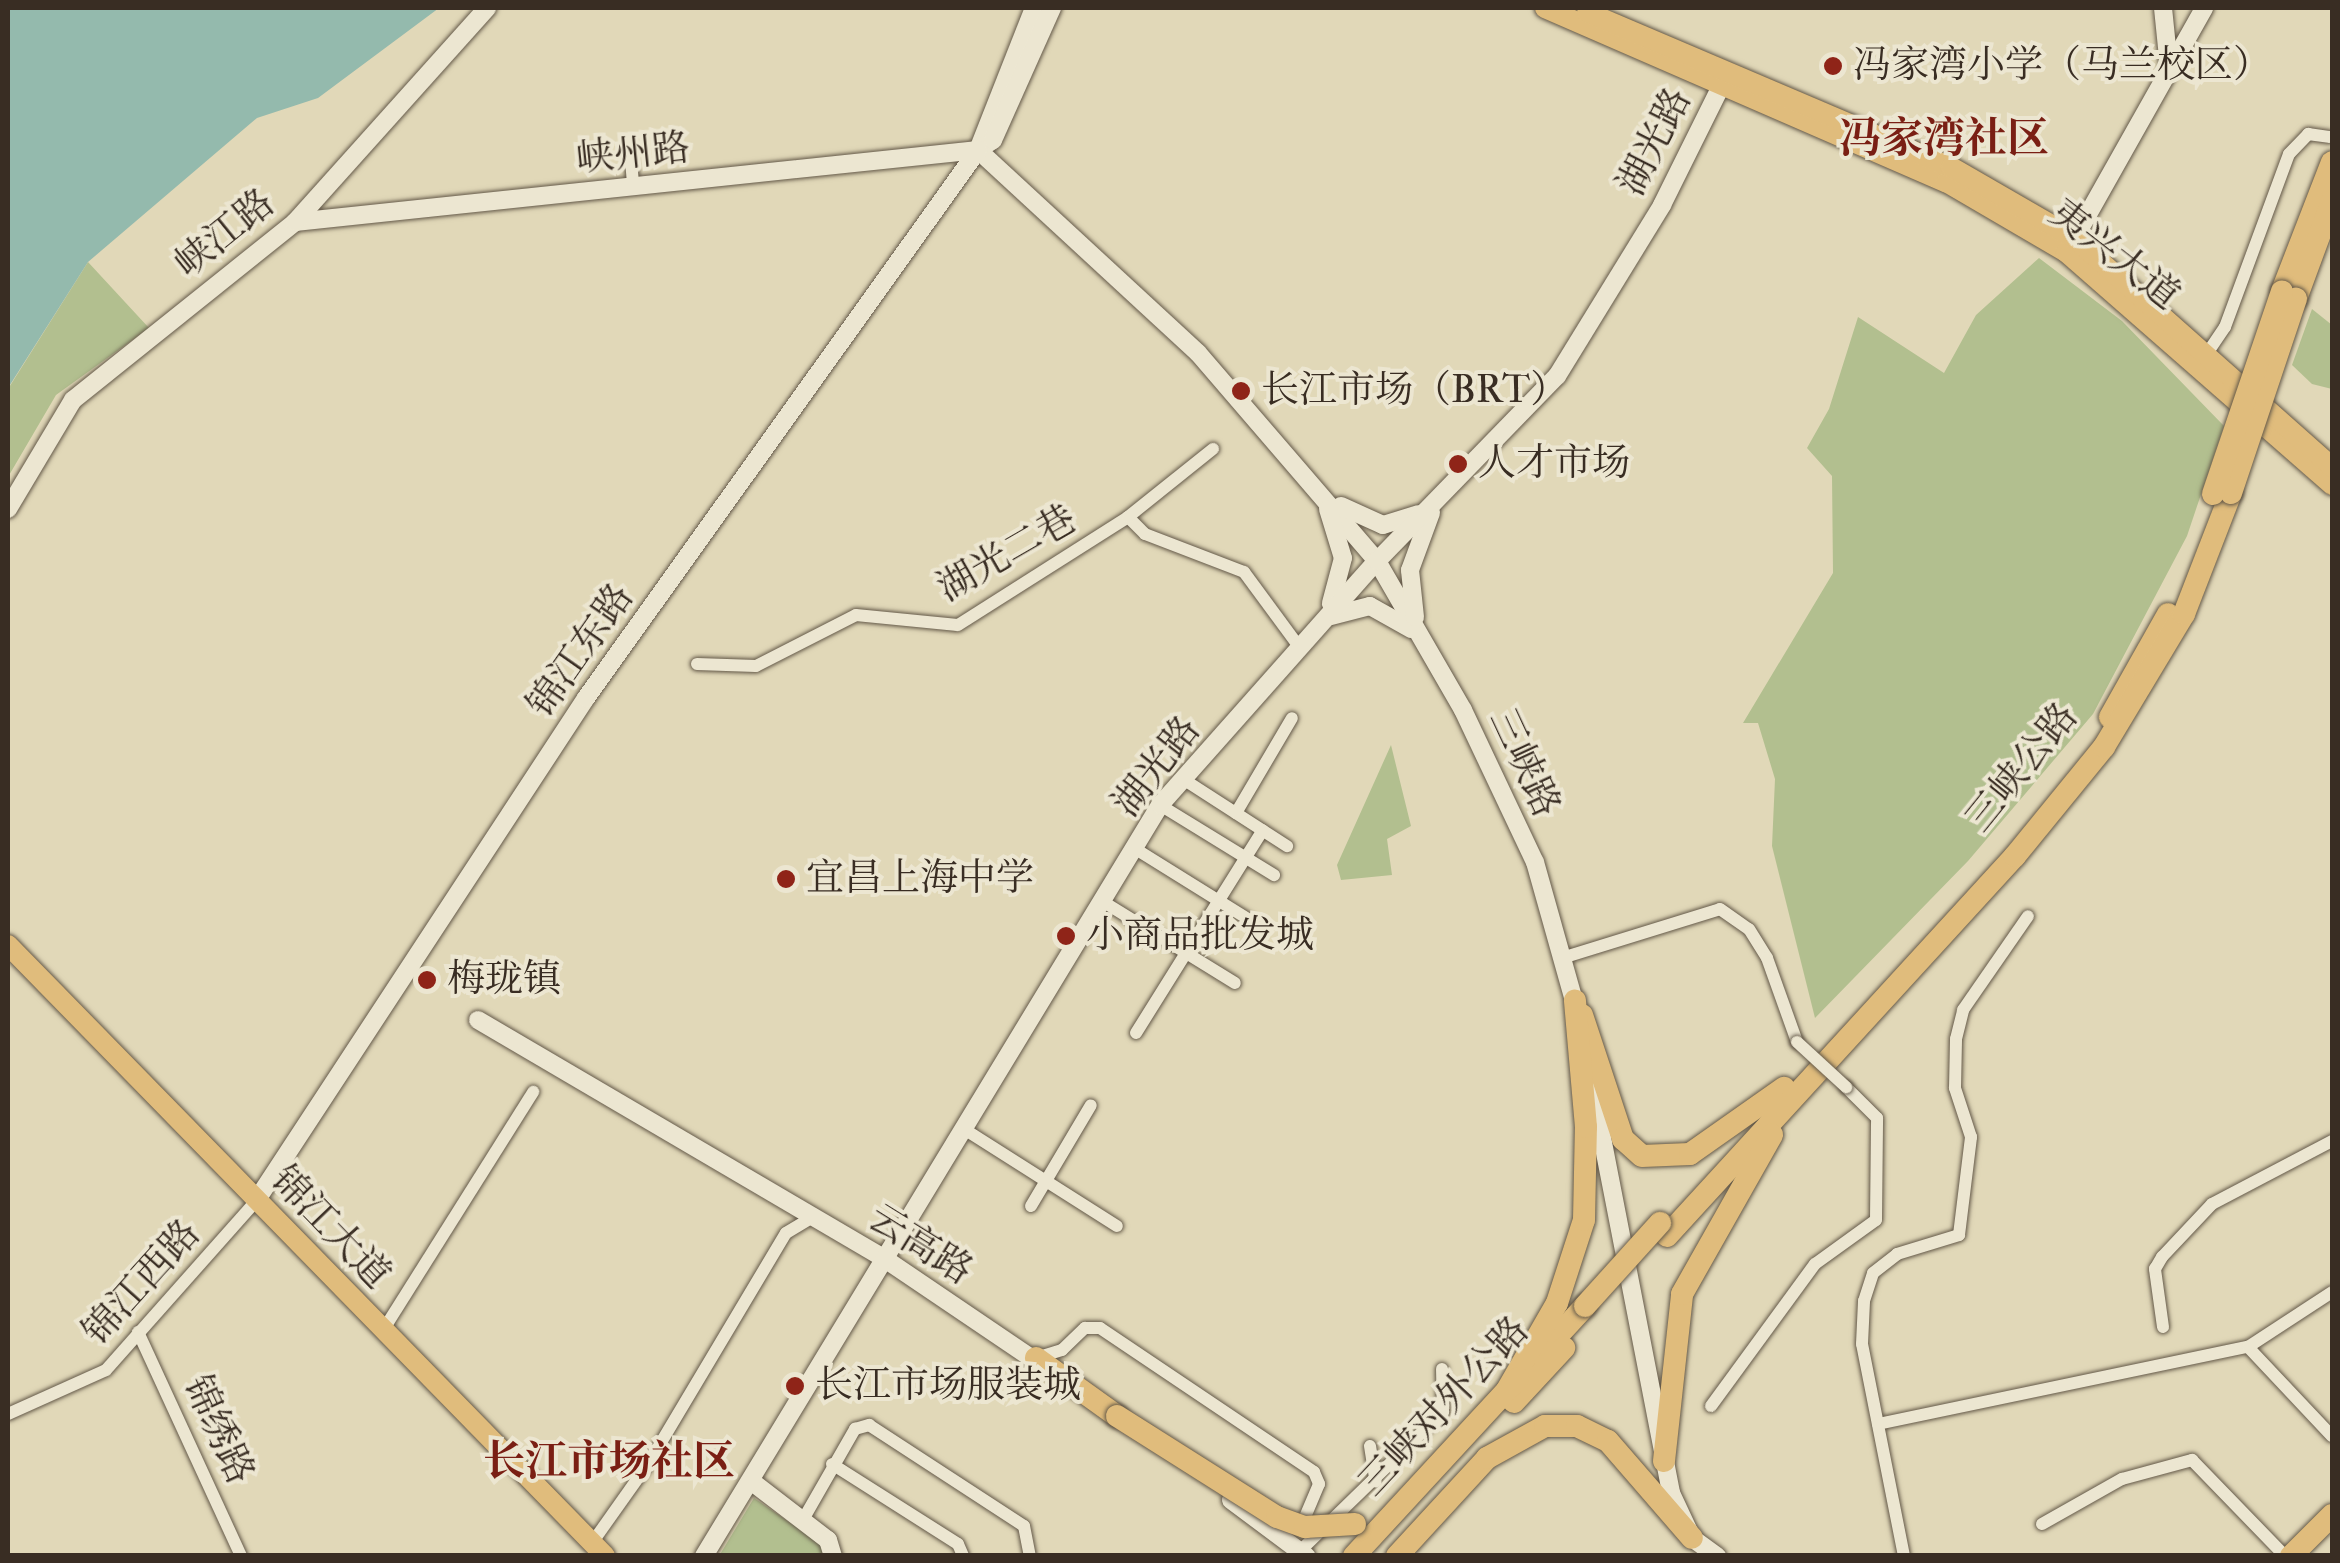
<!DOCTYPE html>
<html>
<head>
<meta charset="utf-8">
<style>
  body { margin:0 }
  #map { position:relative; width:2340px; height:1563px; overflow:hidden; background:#e1d8b8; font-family:"IM FELL Double Pica","Noto Serif SC",serif }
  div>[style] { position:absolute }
  .green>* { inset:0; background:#b2bf8f }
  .water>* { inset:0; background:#94baad }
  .roads { filter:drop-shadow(0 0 2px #635848) drop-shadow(0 0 2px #635848) }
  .street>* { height:12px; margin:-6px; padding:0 6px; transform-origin:6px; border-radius:6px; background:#ece6d1 }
  .secondary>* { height:18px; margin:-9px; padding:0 9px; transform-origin:9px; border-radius:9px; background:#ece6d1 }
  .primary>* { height:20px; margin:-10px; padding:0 10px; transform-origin:10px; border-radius:10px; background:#e0bc7c }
  .highway>* { height:22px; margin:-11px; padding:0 11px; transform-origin:11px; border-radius:11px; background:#e0bc7c }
  .bridges { filter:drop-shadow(0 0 2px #635848) drop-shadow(0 0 2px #635848) }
  .street-bridge>* { height:12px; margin:-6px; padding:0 6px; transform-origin:6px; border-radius:6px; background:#ece6d1 }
  .highway-bridge>* { height:22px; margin:-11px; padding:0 11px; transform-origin:11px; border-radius:11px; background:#e0bc7c }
  .dots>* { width:28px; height:28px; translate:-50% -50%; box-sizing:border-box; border:5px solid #ece6d1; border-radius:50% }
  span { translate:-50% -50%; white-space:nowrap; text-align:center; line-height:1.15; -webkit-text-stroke:8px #ece6d1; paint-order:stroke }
  .poi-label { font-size:38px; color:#392d23 }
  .left { translate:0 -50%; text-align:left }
  .street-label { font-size:38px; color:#392d23 }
  .quarter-label { font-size:42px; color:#7a1f14; font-weight:700 }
  .frame { position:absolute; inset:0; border:10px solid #392d23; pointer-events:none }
</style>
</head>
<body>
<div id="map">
  <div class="green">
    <div style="clip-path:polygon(2039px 258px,2122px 321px,2224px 426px,2187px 536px,2093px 714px,1968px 861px,1815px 1018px,1772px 846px,1775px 779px,1758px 723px,1743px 723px,1833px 573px,1832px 476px,1807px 448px,1829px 409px,1858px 317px,1944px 373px,1976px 315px)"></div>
    <div style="clip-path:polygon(88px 262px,149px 328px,56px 395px,8px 477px,8px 389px)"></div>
    <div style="clip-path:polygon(2312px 309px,2332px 325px,2332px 389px,2312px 384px,2292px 365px)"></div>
    <div style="clip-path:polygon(1391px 745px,1411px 826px,1387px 839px,1392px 875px,1341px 880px,1337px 865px)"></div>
    <div style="clip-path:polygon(754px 1498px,824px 1546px,826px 1556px,719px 1556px)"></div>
  </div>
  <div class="water">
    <div style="clip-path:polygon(8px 8px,439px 8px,318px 98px,257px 118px,88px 262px,8px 388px)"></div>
  </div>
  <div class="roads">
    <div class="street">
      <div style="left:630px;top:149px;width:37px;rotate:85deg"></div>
      <div style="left:2206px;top:355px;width:34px;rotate:-56deg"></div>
      <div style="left:2225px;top:327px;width:184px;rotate:-69.7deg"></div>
      <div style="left:2289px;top:154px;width:28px;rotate:-46deg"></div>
      <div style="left:2308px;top:134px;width:21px;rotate:8deg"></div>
      <div style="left:1128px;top:517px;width:24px;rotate:45deg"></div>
      <div style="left:1145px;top:534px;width:106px;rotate:21deg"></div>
      <div style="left:1244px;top:572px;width:94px;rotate:53.6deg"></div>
      <div style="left:697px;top:664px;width:59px;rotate:1.9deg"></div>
      <div style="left:756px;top:666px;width:112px;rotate:-27deg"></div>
      <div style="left:856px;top:615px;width:102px;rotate:5.6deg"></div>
      <div style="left:958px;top:625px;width:201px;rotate:-32.4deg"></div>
      <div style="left:1128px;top:517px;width:109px;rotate:-38.7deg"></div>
      <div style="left:1183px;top:779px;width:124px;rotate:32.8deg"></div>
      <div style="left:1160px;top:805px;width:134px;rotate:31.6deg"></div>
      <div style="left:1236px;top:813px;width:110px;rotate:-59.5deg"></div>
      <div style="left:1134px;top:848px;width:140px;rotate:31.9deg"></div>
      <div style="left:1102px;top:901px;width:156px;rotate:31.7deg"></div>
      <div style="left:1562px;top:958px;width:165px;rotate:-17.2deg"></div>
      <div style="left:1720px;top:909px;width:35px;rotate:35deg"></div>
      <div style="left:1749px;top:929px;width:34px;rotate:58deg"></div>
      <div style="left:1767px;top:958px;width:89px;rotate:70.3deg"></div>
      <div style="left:1136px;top:1033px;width:239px;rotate:-58deg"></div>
      <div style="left:964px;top:1129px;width:181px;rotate:32.4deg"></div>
      <div style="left:1031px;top:1206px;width:117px;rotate:-59.3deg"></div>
      <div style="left:2163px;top:1327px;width:59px;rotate:-97.9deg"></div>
      <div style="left:2155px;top:1269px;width:14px;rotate:-60deg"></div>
      <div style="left:2162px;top:1257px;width:73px;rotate:-46.7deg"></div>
      <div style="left:2212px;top:1204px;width:136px;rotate:-27.7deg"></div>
      <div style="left:138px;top:1332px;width:247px;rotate:65.3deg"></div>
      <div style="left:382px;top:1332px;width:284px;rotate:-57.8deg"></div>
      <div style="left:2248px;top:1347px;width:122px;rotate:46.7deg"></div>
      <div style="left:1036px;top:1358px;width:27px;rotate:-17deg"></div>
      <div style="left:1062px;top:1350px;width:32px;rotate:-44deg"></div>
      <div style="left:1085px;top:1328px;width:15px"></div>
      <div style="left:1100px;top:1328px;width:258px;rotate:33.9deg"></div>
      <div style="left:1314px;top:1472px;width:13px;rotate:67deg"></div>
      <div style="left:1319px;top:1484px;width:34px;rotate:113deg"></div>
      <div style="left:1711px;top:1406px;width:176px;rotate:-53.8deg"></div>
      <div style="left:1815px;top:1264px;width:75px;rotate:-35.8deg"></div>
      <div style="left:1876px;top:1220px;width:102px;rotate:-89.4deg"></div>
      <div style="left:1877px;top:1118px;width:44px;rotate:-135deg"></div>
      <div style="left:8px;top:1414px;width:107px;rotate:-24.2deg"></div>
      <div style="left:106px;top:1370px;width:226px;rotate:-48.4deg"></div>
      <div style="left:1878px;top:1424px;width:378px;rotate:-11.8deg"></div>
      <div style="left:2248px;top:1347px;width:100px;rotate:-33.2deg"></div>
      <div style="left:1370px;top:1446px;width:36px;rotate:81deg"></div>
      <div style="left:832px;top:1464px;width:149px;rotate:32.4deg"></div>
      <div style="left:958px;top:1544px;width:13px;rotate:67deg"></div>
      <div style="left:804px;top:1518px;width:103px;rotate:-60.2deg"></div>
      <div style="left:855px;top:1429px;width:15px;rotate:-16deg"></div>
      <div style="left:869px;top:1425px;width:185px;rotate:33.1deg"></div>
      <div style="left:1024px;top:1526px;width:31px;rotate:79deg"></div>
      <div style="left:2042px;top:1524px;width:92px;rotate:-29.4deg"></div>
      <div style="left:2122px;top:1479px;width:73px;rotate:-15.2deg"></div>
      <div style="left:2192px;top:1460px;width:134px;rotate:45.9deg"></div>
      <div style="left:592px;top:1543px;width:100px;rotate:-54.7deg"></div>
      <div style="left:650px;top:1461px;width:265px;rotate:-59.2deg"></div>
      <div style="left:786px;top:1233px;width:31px;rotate:-31deg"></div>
      <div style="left:1302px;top:1549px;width:197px;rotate:-44.2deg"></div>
      <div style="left:1443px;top:1412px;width:43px;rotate:-91.3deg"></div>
      <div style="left:1904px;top:1556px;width:216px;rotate:-101.2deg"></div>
      <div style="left:1862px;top:1344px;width:43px;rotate:-87.3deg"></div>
      <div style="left:1864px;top:1301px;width:29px;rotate:-72deg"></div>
      <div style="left:1873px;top:1273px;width:31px;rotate:-38deg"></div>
      <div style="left:1897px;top:1254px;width:65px;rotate:-17deg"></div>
      <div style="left:1959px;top:1235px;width:99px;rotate:-83deg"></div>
      <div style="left:1971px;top:1137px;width:52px;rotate:-108.1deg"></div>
      <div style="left:1955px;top:1088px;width:49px;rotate:-88.8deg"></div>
      <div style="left:1956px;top:1039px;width:30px;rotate:-76deg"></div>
      <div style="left:1963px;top:1010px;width:114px;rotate:-55.3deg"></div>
    </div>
    <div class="secondary">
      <div style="left:2163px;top:8px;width:59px;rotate:84.2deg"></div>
      <div style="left:978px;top:150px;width:299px;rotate:42.7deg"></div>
      <div style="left:1198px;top:353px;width:274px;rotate:49.3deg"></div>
      <div style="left:1377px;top:561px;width:172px;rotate:60deg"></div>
      <div style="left:1463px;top:710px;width:168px;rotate:64.7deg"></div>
      <div style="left:1535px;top:862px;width:155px;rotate:74.3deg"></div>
      <div style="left:978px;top:150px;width:153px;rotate:-68.5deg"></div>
      <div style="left:295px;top:222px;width:687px;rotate:-6.02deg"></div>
      <div style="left:978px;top:150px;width:18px;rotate:-34deg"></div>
      <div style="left:993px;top:140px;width:145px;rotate:-65.9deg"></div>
      <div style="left:2069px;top:248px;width:275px;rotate:-60.6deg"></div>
      <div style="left:1341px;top:506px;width:46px;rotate:24.3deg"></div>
      <div style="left:1383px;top:525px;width:37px;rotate:-17deg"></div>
      <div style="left:8px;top:509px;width:127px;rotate:-59.2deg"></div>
      <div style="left:73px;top:400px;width:285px;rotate:-38.7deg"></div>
      <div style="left:295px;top:222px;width:288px;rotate:-48.1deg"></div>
      <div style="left:1328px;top:509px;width:51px;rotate:73deg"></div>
      <div style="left:1343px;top:558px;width:47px;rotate:104.9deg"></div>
      <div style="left:1331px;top:616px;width:40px;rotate:-14.4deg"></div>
      <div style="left:1370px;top:606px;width:47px;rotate:29.3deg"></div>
      <div style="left:1415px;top:617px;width:47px;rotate:-96.1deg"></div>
      <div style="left:1410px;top:570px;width:61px;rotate:-69.8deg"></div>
      <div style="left:478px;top:1020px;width:472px;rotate:30.4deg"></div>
      <div style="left:885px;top:1259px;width:191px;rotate:34.1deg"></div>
      <div style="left:1592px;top:1086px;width:415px;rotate:79deg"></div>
      <div style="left:1671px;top:1493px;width:50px;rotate:65deg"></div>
      <div style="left:1692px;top:1538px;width:31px;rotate:36deg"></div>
      <div style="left:256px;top:1201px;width:602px;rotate:-56.73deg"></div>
      <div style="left:586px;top:698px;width:674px;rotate:-54.42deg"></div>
      <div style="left:751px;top:1481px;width:97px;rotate:37.5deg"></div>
      <div style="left:828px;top:1540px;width:17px;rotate:73deg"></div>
      <div style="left:1231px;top:1500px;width:94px;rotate:36.7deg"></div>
      <div style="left:704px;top:1556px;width:879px;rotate:-58.73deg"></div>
      <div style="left:1160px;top:805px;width:327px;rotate:-48.4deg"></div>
      <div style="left:1377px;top:561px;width:258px;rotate:-45.8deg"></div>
      <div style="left:1557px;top:376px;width:201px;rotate:-58.4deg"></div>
      <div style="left:1662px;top:205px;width:146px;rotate:-63.6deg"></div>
    </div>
    <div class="primary">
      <div style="left:1545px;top:8px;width:437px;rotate:23.5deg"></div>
      <div style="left:1946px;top:182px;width:139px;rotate:30.3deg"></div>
      <div style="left:2066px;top:252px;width:354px;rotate:41.2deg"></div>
      <div style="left:1587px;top:12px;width:396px;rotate:23.1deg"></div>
      <div style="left:1951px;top:167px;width:142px;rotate:30deg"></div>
      <div style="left:2074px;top:238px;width:345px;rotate:41.6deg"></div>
      <div style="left:8px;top:945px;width:854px;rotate:45.66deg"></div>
    </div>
    <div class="highway">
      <div style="left:2282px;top:291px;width:138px;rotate:-68.8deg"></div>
      <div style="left:2296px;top:299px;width:104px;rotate:-69.8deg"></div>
      <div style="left:2110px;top:717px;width:118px;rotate:-60.6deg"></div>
      <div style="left:1582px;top:1015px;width:131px;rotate:71.7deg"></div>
      <div style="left:1623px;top:1139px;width:25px;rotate:42deg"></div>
      <div style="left:1642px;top:1156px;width:48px;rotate:-2.4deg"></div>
      <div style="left:1690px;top:1154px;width:115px;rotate:-35.1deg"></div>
      <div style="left:1667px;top:1236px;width:515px;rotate:-47.52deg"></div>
      <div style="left:2015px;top:856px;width:141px;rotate:-50.8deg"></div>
      <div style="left:2104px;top:747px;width:155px;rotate:-59deg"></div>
      <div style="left:2184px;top:614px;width:130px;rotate:-68.8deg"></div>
      <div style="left:1540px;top:1355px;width:67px;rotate:-47.4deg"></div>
      <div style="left:1036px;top:1358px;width:100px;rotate:35.6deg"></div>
      <div style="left:1507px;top:1390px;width:100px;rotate:-60.1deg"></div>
      <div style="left:1557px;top:1303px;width:87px;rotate:-72deg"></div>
      <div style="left:1584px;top:1220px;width:93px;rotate:-88.8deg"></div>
      <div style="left:1586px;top:1127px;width:127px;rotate:-95deg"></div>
      <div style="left:1514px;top:1402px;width:74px;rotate:-47.2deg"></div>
      <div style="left:1664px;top:1461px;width:168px;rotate:-83.8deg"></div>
      <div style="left:1682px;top:1294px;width:183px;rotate:-60.5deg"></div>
      <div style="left:1354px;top:1556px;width:242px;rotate:-47.3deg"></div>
      <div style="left:1397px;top:1556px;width:133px;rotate:-47.4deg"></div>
      <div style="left:1487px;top:1458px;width:66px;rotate:-28.9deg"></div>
      <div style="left:1545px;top:1426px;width:32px"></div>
      <div style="left:1577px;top:1426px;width:34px;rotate:26deg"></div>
      <div style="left:1608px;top:1441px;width:128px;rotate:49.1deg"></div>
      <div style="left:2291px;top:1556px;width:58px;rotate:-45deg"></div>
    </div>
  </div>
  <div class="bridges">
    <div class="street-bridge">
      <div style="left:1797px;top:1042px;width:67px;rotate:42.6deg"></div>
    </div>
    <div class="highway-bridge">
      <div style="left:2231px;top:493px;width:205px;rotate:-71.5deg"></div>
      <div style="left:2213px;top:494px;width:214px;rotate:-71.2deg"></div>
      <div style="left:1585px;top:1306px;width:112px;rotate:-47.9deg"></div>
      <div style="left:1117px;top:1416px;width:189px;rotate:32.3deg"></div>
      <div style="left:1277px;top:1517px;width:30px;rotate:20deg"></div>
      <div style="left:1305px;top:1527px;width:50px;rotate:-3.4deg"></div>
    </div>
  </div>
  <div class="dots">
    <div style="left:1833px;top:66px;background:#8f2418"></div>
    <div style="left:1241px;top:391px;background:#8f2418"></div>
    <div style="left:1458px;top:464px;background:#8f2418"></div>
    <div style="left:786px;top:879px;background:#8f2418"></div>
    <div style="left:1066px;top:936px;background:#8f2418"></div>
    <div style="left:427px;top:980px;background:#8f2418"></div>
    <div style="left:795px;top:1386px;background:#8f2418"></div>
  </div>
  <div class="poi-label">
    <span class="left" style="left:1853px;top:66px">冯家湾小学（马兰校区）</span>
    <span class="left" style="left:1261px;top:391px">长江市场（BRT）</span>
    <span class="left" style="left:1478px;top:464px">人才市场</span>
    <span class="left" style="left:806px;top:879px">宜昌上海中学</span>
    <span class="left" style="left:1086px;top:936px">小商品批发城</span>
    <span class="left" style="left:447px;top:980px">梅珑镇</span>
    <span class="left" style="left:815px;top:1386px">长江市场服装城</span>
  </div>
  <div class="street-label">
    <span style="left:1655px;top:142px;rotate:-63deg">湖光路</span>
    <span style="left:633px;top:154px;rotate:-6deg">峡州路</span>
    <span style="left:225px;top:234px;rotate:-39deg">峡江路</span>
    <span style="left:2114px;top:255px;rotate:38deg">夷兴大道</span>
    <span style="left:1007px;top:554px;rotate:-30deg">湖光二巷</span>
    <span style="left:581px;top:651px;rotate:-55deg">锦江东路</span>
    <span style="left:1524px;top:763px;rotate:65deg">三峡路</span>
    <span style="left:1157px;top:767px;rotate:-52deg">湖光路</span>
    <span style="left:2022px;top:768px;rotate:-51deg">三峡公路</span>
    <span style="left:330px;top:1228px;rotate:46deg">锦江大道</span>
    <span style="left:920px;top:1245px;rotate:32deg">云高路</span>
    <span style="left:142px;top:1283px;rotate:-48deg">锦江西路</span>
    <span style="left:1444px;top:1407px;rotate:-47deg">三峡对外公路</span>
    <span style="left:218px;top:1430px;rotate:65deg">锦绣路</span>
  </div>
  <div class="quarter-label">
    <span style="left:1944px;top:139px">冯家湾社区</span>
    <span style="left:609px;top:1462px">长江市场社区</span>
  </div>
  <div class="frame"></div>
</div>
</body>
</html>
